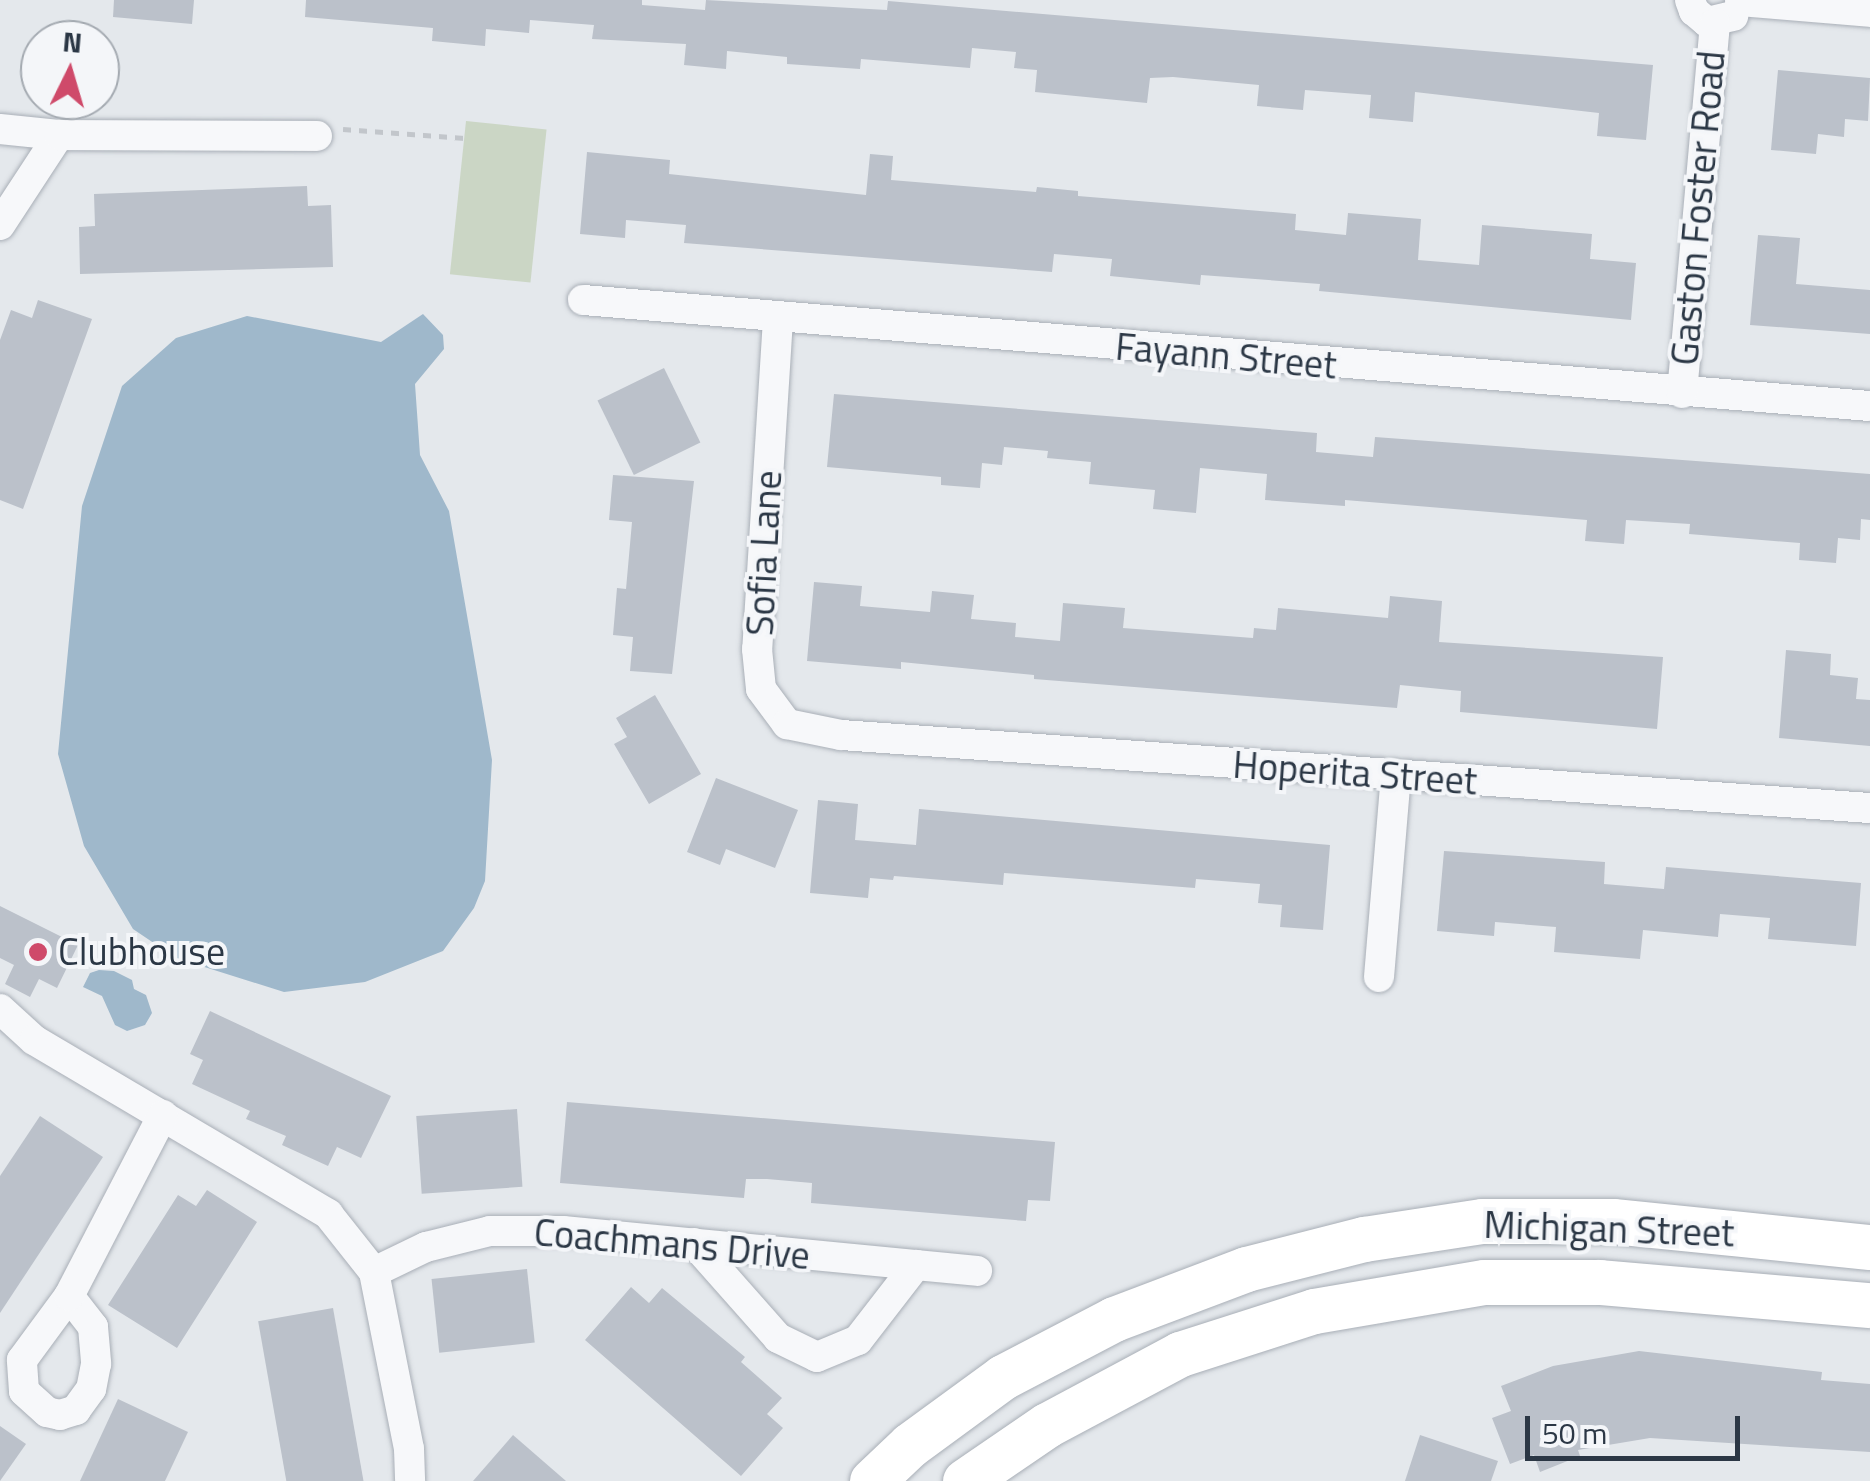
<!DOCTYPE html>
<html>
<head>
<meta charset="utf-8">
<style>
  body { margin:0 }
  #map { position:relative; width:1870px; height:1481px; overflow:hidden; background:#e4e8ec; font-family:"Titillium Web",sans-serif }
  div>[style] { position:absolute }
  .green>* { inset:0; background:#cbd6c5; transform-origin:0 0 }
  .water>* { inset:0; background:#9fb8cb }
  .building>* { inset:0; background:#bbc1ca; transform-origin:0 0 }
  .path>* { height:5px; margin-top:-2.5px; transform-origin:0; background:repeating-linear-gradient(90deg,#c2c6cb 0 8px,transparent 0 16px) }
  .roads { filter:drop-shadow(0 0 2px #a9afb7) drop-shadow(0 0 2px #a9afb7) }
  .street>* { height:30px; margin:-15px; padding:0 15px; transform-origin:15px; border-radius:15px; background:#f7f8fa }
  .secondary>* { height:45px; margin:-22.5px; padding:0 22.5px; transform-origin:22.5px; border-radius:22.5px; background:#fff }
  .dots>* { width:28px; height:28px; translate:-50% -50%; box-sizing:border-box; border:5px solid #f4f6f9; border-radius:50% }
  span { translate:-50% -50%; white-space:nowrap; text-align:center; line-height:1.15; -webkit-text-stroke:8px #f4f6f9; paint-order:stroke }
  .street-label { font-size:38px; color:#2b3745 }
  .poi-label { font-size:38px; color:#2b3745 }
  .left { translate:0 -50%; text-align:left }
  .north { position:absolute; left:20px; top:20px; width:100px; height:100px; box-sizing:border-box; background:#f4f6f9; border:2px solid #a4aab1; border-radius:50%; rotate:5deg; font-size:28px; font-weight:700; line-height:40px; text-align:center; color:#2b3745 }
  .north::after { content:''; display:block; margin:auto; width:35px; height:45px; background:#cf4a6a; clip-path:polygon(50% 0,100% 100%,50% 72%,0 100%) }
  .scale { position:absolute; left:1525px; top:1416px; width:215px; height:45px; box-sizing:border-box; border:5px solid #2b3745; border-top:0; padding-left:12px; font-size:30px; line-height:35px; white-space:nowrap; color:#2b3745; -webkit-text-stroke:8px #f4f6f9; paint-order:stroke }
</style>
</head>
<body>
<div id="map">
  <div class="green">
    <div style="left:466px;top:121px;width:81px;height:154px;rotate:6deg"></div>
  </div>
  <div class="water">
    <div style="clip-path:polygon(423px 314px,443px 335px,444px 349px,415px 384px,420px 455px,449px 511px,492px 760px,485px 881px,474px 908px,443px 951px,365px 982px,284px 992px,176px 958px,133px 929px,84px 846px,58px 754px,82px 506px,122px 386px,176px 338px,247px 316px,381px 342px)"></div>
    <div style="clip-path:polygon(99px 970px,114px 971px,132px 980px,134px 989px,146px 995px,152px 1013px,145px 1025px,127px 1031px,115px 1025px,102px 996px,83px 987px,90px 973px)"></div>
  </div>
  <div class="building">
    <div style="clip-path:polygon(114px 0,194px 0,192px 24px,113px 17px)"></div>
    <div style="clip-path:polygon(306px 0,642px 0,642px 5px,705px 10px,706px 0,887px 10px,888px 1px,1653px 65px,1646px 140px,1597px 136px,1599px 113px,1415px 92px,1413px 122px,1369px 118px,1371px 95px,1305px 90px,1303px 110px,1257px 106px,1259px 85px,1173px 77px,1150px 78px,1147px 103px,1035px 92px,1037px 70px,1014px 68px,1016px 52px,972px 48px,970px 68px,861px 59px,860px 69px,787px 64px,787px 57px,727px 51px,726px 69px,684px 65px,686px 44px,592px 39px,594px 25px,530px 20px,529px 33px,486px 29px,485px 46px,432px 41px,433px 28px,305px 17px)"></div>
    <div style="clip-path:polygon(1778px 70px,1870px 78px,1868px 121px,1845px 119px,1844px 137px,1818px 134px,1816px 154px,1771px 150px)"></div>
    <div style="clip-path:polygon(587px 152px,670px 160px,669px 174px,866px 195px,870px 154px,893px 156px,891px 180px,1036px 192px,1037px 187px,1078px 191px,1078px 196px,1296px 214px,1295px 230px,1346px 235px,1348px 213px,1421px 219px,1418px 260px,1479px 265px,1482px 225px,1592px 234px,1590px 259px,1636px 263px,1631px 320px,1319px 291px,1320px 284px,1201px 275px,1200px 285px,1110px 276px,1112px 259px,1054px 254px,1052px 272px,684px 243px,686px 225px,626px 220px,625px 238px,580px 234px)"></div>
    <div style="clip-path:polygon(307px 186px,308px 206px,331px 205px,333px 267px,80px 274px,79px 227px,95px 226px,94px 194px)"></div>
    <div style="clip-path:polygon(1758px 235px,1800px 238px,1796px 284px,1870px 290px,1870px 334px,1750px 325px)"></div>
    <div style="clip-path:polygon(38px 300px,92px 319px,23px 509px,0 500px,0 340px,11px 310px,32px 318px)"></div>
    <div style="left:664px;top:368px;width:83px;height:74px;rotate:64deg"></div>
    <div style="clip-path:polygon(834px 394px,1317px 433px,1316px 452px,1373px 457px,1375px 437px,1870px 474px,1870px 520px,1861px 519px,1860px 540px,1838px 538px,1836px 563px,1799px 560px,1800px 543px,1689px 534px,1690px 524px,1626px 520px,1624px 544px,1585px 541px,1587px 520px,1345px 500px,1345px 506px,1265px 500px,1267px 474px,1200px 468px,1196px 513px,1153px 509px,1155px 490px,1089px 484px,1091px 462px,1047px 458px,1048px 451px,1004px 447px,1002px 465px,982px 463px,980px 488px,941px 485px,941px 477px,827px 467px)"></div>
    <div style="clip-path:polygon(613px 475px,694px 481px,672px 674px,630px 671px,633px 637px,613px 635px,617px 588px,626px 589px,632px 522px,609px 520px)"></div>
    <div style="clip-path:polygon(814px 582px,862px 586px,860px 606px,930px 612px,932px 591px,974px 595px,971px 619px,1016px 623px,1015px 637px,1060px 641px,1063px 603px,1125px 608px,1123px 628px,1253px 638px,1254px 628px,1276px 630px,1278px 608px,1388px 618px,1390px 596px,1442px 601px,1439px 642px,1663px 657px,1657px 729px,1460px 712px,1461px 691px,1400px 685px,1397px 708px,1034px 679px,1034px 675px,901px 662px,901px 669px,807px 661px)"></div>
    <div style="clip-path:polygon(1786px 650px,1831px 654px,1830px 675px,1858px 678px,1856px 699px,1870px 700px,1870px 746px,1779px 738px)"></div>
    <div style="clip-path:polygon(655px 695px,701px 774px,649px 804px,614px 744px,627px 737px,616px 718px)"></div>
    <div style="clip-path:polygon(716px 778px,798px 810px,775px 868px,726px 849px,720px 865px,687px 852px)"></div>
    <div style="clip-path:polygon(818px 800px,858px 804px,855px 840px,916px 845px,919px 809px,1330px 845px,1323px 930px,1280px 927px,1282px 905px,1258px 903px,1260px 884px,1196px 879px,1195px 888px,1004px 873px,1003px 885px,894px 876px,893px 880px,870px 878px,868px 898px,810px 893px)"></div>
    <div style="clip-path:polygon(1444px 851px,1605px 862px,1604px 884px,1664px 889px,1666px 867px,1861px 883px,1856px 946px,1768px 939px,1770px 918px,1720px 914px,1718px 937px,1643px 930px,1640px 959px,1554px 952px,1556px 927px,1495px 922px,1494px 936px,1437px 931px)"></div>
    <div style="clip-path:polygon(0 906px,78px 945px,57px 988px,39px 979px,30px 997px,5px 984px,14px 965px,0 958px)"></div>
    <div style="clip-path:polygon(210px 1011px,391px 1096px,361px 1158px,337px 1147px,328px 1166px,282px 1145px,286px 1136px,246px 1119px,250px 1111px,192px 1084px,203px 1060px,190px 1054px)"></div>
    <div style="clip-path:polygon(567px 1102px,1055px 1142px,1050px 1201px,1028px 1200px,1026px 1221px,811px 1203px,812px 1183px,767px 1179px,746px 1179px,744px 1198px,560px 1183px)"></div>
    <div style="left:517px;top:1109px;width:78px;height:101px;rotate:86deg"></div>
    <div style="clip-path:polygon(40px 1116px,103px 1157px,0 1313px,0 1176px)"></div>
    <div style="clip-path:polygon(207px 1190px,257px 1222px,177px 1348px,108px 1305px,178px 1195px,196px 1206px)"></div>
    <div style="left:527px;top:1269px;width:74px;height:96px;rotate:84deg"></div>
    <div style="clip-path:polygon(631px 1287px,649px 1303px,662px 1288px,745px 1357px,741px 1362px,782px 1398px,767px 1414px,783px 1428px,741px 1476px,585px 1340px)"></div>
    <div style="left:333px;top:1308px;width:176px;height:76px;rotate:80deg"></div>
    <div style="clip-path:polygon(1639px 1351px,1822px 1372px,1821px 1380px,1870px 1384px,1870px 1452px,1650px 1438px,1578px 1450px,1580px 1456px,1540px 1472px,1534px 1455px,1510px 1464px,1492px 1418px,1511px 1411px,1501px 1386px,1553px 1366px)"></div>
    <div style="clip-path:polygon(118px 1399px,188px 1432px,165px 1481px,80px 1481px)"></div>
    <div style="clip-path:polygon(0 1426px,26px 1444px,0 1481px)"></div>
    <div style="clip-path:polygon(513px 1435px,566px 1481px,473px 1481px)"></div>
    <div style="clip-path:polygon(1420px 1435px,1498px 1461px,1491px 1481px,1405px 1481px)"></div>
  </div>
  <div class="path">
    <div style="left:343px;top:129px;width:122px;rotate:4.2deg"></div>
  </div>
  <div class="roads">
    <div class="street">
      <div style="left:1690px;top:0;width:12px;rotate:70deg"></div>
      <div style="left:1694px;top:11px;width:17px;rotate:40deg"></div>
      <div style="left:1707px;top:22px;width:27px;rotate:-13deg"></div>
      <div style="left:1740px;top:1px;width:130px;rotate:4.8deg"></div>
      <div style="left:0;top:129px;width:59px;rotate:5.8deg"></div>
      <div style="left:0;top:225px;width:108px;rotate:-56.8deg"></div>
      <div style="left:59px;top:135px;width:258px;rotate:0.2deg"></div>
      <div style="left:583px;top:300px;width:1291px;rotate:4.71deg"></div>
      <div style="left:778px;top:319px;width:331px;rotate:93.6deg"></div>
      <div style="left:757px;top:649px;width:40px;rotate:84.3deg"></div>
      <div style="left:761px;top:689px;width:44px;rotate:53.4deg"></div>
      <div style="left:787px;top:724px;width:55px;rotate:11.5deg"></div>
      <div style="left:841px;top:735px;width:1032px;rotate:4.06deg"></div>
      <div style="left:1682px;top:393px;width:371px;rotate:-84.9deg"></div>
      <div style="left:1379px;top:977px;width:202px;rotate:-85.2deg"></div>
      <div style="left:0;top:1009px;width:46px;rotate:42.4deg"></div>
      <div style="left:34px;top:1040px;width:342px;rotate:30.6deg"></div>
      <div style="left:328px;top:1214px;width:74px;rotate:51.6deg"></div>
      <div style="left:374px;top:1272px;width:180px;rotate:78.8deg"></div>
      <div style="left:409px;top:1449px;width:32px;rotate:88deg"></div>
      <div style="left:694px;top:1243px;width:127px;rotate:48.5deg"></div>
      <div style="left:778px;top:1338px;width:43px;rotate:26deg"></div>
      <div style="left:817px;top:1357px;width:44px;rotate:-22.5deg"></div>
      <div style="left:858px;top:1340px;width:95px;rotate:-52.3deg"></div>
      <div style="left:374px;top:1272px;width:58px;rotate:-25.7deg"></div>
      <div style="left:426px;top:1247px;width:66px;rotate:-14deg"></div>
      <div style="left:490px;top:1231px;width:73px"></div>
      <div style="left:563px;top:1231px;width:416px;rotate:5.5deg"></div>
      <div style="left:69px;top:1296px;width:39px;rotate:52deg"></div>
      <div style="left:93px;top:1327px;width:37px;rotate:85deg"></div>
      <div style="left:96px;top:1364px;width:25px;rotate:101deg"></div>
      <div style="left:91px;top:1389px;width:26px;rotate:126deg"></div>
      <div style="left:76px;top:1410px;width:17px;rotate:163deg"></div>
      <div style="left:60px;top:1415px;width:13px;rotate:-167deg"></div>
      <div style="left:47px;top:1412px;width:31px;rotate:-138deg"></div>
      <div style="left:24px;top:1391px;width:31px;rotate:-94deg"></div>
      <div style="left:22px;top:1360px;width:79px;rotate:-53.7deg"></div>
      <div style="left:69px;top:1296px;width:204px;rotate:-62.6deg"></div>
    </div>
    <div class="secondary">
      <div style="left:872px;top:1481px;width:52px;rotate:-43.5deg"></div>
      <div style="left:910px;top:1445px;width:115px;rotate:-36.2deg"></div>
      <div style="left:1003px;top:1377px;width:125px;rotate:-27.6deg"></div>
      <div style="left:1114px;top:1319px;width:141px;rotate:-20.7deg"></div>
      <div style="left:1246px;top:1269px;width:122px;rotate:-14.3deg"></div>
      <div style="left:1364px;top:1239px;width:119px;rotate:-8.7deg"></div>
      <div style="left:1482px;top:1221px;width:131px"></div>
      <div style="left:1613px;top:1221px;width:258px;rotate:5.8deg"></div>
      <div style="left:965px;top:1481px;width:99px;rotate:-34.3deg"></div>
      <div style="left:1047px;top:1425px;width:151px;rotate:-28.1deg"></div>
      <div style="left:1180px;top:1354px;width:141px;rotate:-17.8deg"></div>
      <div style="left:1314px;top:1311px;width:172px;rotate:-9.7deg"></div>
      <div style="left:1484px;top:1282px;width:116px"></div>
      <div style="left:1600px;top:1282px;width:271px;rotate:4.9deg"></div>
    </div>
  </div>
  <div class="dots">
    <div style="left:38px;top:952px;background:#cf4a6a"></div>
  </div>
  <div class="street-label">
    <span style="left:1698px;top:208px;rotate:-85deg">Gaston Foster Road</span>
    <span style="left:1226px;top:356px;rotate:5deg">Fayann Street</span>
    <span style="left:764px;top:553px;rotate:-87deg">Sofia Lane</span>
    <span style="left:1355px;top:773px;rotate:4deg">Hoperita Street</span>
    <span style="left:1609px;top:1229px;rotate:2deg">Michigan Street</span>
    <span style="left:672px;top:1244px;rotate:5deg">Coachmans Drive</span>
  </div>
  <div class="poi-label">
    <span class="left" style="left:58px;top:952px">Clubhouse</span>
  </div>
  <div class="north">N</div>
  <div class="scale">50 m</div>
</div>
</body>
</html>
